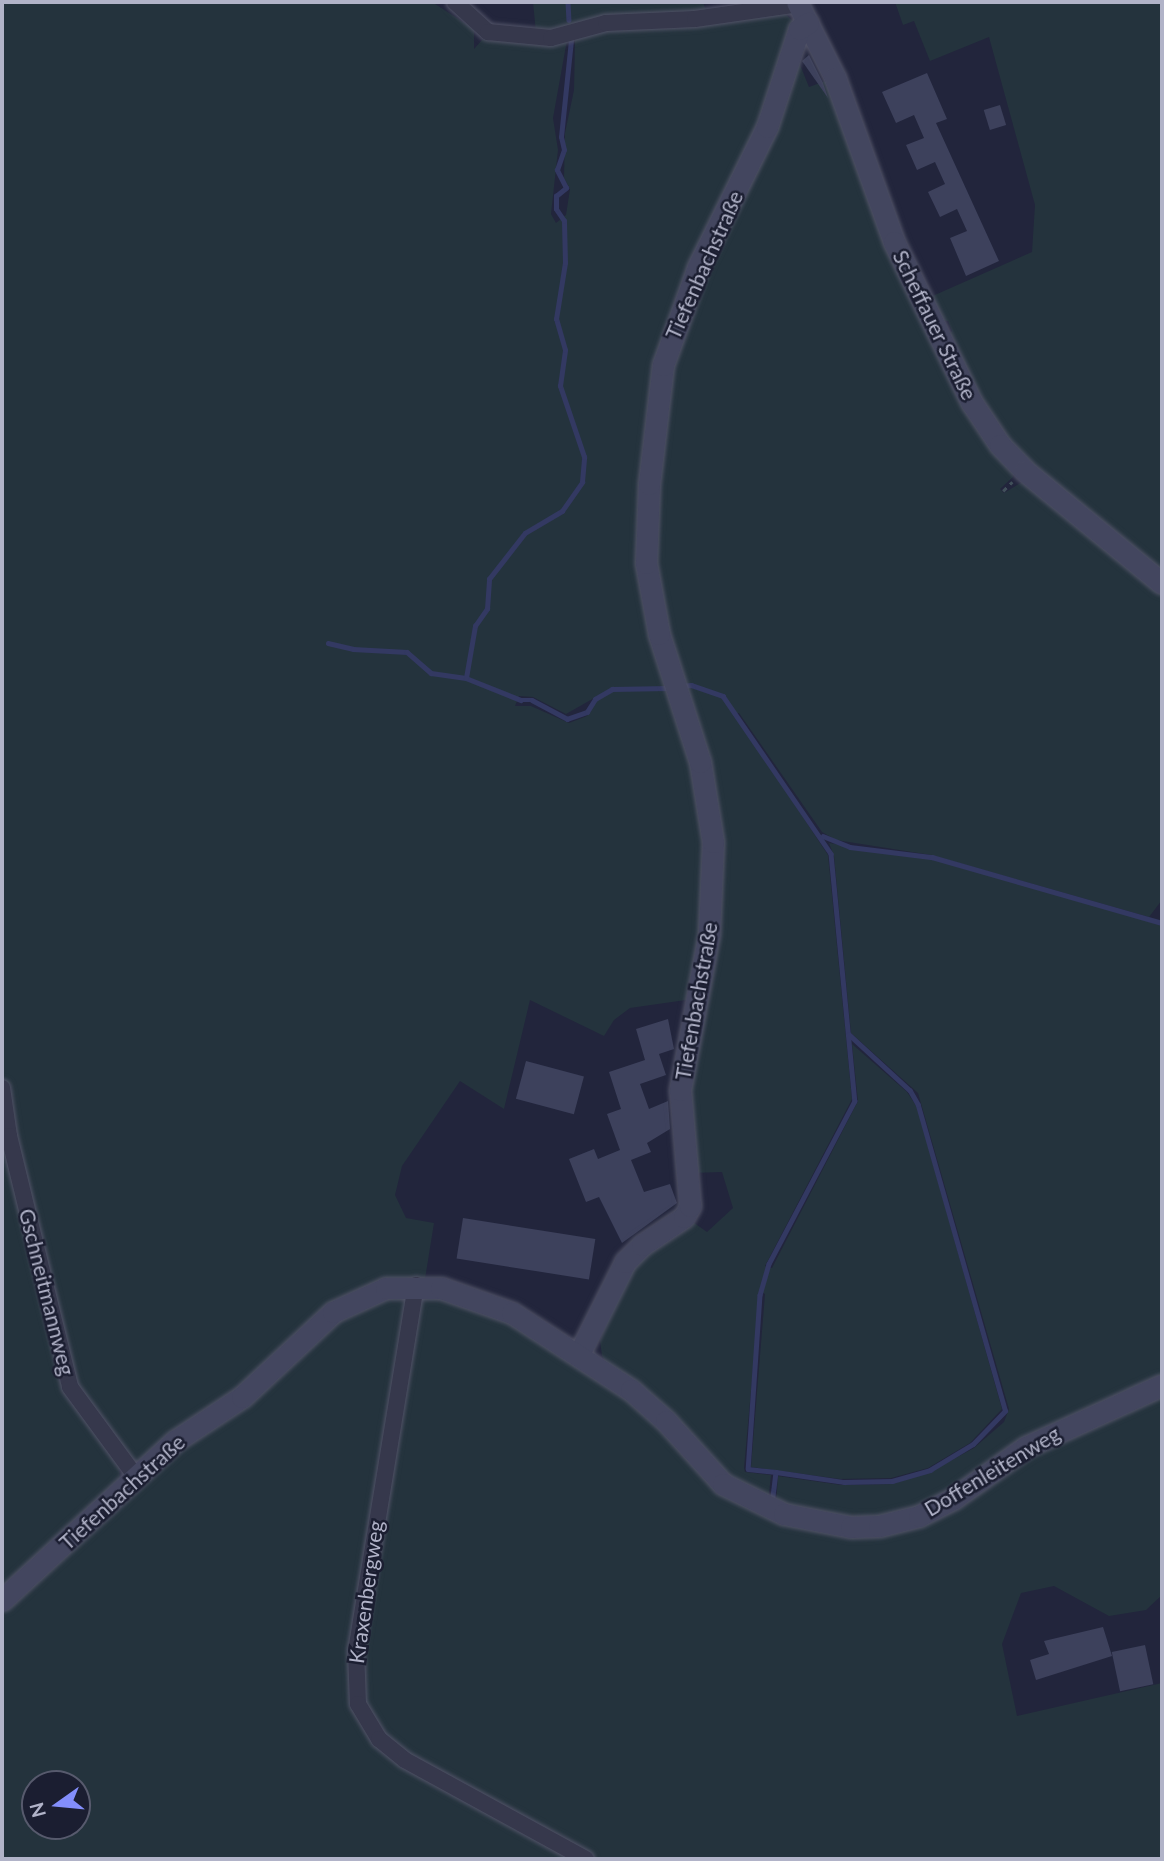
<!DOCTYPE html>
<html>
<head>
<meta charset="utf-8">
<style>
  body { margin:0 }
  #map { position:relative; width:1164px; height:1861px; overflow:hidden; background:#22253c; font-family:Lato,sans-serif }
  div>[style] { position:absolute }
  .green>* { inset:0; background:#24333d }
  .stream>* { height:4.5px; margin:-2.25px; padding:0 2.25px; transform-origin:2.25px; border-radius:2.25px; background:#333962 }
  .building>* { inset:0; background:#3d415c; transform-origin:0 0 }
  .path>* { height:2.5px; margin-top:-1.25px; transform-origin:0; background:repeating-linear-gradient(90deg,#41505a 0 5px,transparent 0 10px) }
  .roads { filter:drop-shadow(0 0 2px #515367) drop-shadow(0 0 2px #515367) }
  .street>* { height:16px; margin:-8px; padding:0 8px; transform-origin:8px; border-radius:8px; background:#36384c }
  .secondary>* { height:21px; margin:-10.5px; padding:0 10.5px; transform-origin:10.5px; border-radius:10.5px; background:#43465f }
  span { translate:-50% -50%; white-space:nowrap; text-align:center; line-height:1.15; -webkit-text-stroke:5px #1b1e31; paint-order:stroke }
  .street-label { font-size:21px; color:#b1b3c8 }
  .frame { position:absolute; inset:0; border:4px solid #b1b3c8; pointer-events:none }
  .north { position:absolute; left:21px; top:1770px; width:70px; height:70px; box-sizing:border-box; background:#1b1e31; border:2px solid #575a6d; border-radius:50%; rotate:255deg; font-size:19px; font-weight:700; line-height:28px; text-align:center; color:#b1b3c8 }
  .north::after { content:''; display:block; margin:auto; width:24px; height:32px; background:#838efb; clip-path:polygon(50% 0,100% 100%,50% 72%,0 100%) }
</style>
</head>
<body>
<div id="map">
  <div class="green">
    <div style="clip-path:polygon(evenodd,2px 2px,432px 2px,474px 29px,474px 49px,482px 40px,493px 38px,567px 40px,553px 118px,558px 150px,551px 214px,556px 223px,566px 215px,570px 189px,564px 178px,565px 133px,574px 90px,575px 38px,609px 28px,768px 13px,785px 14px,794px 22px,789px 53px,694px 267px,642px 516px,695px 760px,709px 885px,686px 1000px,630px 1008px,614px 1020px,604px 1036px,530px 1000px,504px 1109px,460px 1081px,402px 1166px,395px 1195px,406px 1218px,434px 1223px,425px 1279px,370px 1285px,250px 1385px,148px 1456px,136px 1462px,119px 1447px,120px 1484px,2px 1589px,2px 2px,519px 696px,533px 697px,566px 714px,596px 697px,587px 716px,569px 723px,531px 706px,515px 706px,519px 696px)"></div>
    <div style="clip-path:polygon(533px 2px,703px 2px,707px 13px,536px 33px)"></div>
    <div style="clip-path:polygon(895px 2px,1162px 2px,1162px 576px,1018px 456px,992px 426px,946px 338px,952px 331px,948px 321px,939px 320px,928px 298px,1032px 252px,1035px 205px,989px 37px,930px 61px,914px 21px,903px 25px)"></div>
    <div style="clip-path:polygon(796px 55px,809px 87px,828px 80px,1012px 467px,1013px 477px,1000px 489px,1004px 493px,1022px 482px,1162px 592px,1162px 900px,1149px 917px,931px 855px,836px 840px,822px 832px,739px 713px,734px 713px,828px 855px,852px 1099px,765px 1266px,772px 1268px,858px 1101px,852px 1044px,907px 1092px,917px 1107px,1002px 1409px,970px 1443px,928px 1468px,891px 1478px,840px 1479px,751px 1467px,765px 1294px,760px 1291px,744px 1468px,745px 1472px,771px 1475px,768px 1503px,749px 1494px,610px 1368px,602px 1356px,600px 1340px,630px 1266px,690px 1220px,707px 1232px,733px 1208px,722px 1172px,692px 1173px,687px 1083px,718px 892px,682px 692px,649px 554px,668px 363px)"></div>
    <div style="clip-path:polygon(829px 843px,931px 859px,1162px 925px,1162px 1380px,922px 1510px,844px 1522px,776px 1505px,778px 1476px,841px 1485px,892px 1484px,930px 1472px,974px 1448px,1004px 1422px,1009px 1409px,918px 1093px,851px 1033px,834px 856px)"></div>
    <div style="clip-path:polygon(evenodd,404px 1292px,407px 1301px,351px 1650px,352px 1700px,364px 1706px,359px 1651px,420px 1298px,427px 1293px,533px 1332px,656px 1415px,725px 1492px,886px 1529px,1162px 1390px,1162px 1595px,1146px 1610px,1109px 1616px,1054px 1586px,1021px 1593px,1002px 1644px,1017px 1716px,1162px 1683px,1162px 1859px,2px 1859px,2px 1608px,174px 1451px,346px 1310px,404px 1292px,35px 1784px,77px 1784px,77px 1826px,35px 1826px,35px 1784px)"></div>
  </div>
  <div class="stream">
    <div style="left:568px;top:2px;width:18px;rotate:87deg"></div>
    <div style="left:328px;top:643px;width:26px;rotate:13deg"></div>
    <div style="left:353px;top:649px;width:54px;rotate:3.2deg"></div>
    <div style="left:407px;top:652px;width:32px;rotate:41deg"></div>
    <div style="left:431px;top:673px;width:35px;rotate:8deg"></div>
    <div style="left:466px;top:678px;width:59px;rotate:21.8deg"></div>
    <div style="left:521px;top:700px;width:11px"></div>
    <div style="left:532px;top:700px;width:40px;rotate:28deg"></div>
    <div style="left:567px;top:719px;width:21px;rotate:-19deg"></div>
    <div style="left:587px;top:712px;width:15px;rotate:-58deg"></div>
    <div style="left:595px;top:699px;width:20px;rotate:-30deg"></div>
    <div style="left:612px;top:689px;width:57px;rotate:-1deg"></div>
    <div style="left:466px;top:678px;width:53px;rotate:-80.2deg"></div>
    <div style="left:475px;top:626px;width:21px;rotate:-55deg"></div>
    <div style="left:487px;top:609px;width:30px;rotate:-86deg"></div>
    <div style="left:489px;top:579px;width:58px;rotate:-52deg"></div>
    <div style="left:525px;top:533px;width:43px;rotate:-30.7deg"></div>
    <div style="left:562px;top:511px;width:35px;rotate:-55deg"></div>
    <div style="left:582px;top:482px;width:25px;rotate:-85deg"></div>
    <div style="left:584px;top:457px;width:75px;rotate:-108.7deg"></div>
    <div style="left:560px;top:386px;width:36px;rotate:-82deg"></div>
    <div style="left:565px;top:350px;width:32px;rotate:-106deg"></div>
    <div style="left:556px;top:319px;width:57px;rotate:-80.9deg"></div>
    <div style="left:565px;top:263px;width:42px;rotate:-91.4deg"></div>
    <div style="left:564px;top:221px;width:14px;rotate:-124deg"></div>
    <div style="left:556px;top:209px;width:13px;rotate:-90deg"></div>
    <div style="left:556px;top:196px;width:13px;rotate:-39deg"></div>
    <div style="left:566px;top:188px;width:20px;rotate:-117deg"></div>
    <div style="left:557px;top:170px;width:21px;rotate:-71deg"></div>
    <div style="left:564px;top:150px;width:13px;rotate:-103deg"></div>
    <div style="left:561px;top:137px;width:97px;rotate:-84.1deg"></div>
    <div style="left:682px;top:686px;width:9px;rotate:-6deg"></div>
    <div style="left:691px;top:685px;width:34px;rotate:19deg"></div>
    <div style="left:723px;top:696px;width:191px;rotate:55.6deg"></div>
    <div style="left:831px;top:854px;width:248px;rotate:84.5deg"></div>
    <div style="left:855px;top:1101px;width:184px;rotate:117.8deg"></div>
    <div style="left:769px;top:1264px;width:32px;rotate:106deg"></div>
    <div style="left:760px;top:1295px;width:174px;rotate:93.9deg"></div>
    <div style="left:748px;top:1469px;width:28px;rotate:6deg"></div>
    <div style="left:776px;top:1472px;width:31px;rotate:97deg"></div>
    <div style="left:823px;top:836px;width:29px;rotate:22deg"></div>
    <div style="left:850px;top:847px;width:83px;rotate:7deg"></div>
    <div style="left:932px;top:857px;width:239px;rotate:16deg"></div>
    <div style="left:776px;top:1472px;width:69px;rotate:8.4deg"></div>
    <div style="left:844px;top:1482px;width:48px;rotate:-1.2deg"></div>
    <div style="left:892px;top:1481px;width:40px;rotate:-16deg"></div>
    <div style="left:930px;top:1470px;width:50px;rotate:-31.2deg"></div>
    <div style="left:973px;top:1444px;width:46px;rotate:-45.9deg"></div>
    <div style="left:1005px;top:1411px;width:318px;rotate:-105.9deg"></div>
    <div style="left:918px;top:1105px;width:16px;rotate:-120deg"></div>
    <div style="left:910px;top:1091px;width:83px;rotate:-137.4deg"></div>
  </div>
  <div class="building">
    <div style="clip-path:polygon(809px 55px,823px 83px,828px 98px,802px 61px)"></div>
    <div style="clip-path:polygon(927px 73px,947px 119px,936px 123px,999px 261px,966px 276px,950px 238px,967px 231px,957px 209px,940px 217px,928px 192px,945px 184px,935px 162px,917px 170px,906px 145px,924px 138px,914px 115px,896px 123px,882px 92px)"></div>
    <div style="left:1000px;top:105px;width:21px;height:17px;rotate:73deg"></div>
    <div style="clip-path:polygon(668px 1019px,674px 1049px,659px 1054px,666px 1075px,640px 1084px,649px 1109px,668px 1101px,670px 1129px,647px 1143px,651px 1152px,631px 1160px,644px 1192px,670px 1184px,677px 1203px,622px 1243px,599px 1197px,586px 1202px,569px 1159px,594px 1149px,598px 1159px,620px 1150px,607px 1114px,621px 1109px,609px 1072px,645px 1060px,636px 1029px)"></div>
    <div style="left:526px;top:1061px;width:60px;height:39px;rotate:15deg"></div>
    <div style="left:463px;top:1218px;width:134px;height:41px;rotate:9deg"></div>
    <div style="clip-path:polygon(1103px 1627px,1112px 1656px,1036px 1680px,1030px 1660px,1049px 1654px,1044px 1641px)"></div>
    <div style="left:1145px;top:1645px;width:40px;height:34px;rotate:78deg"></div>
  </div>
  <div class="path">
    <div style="left:1003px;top:491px;width:13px;rotate:-45deg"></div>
  </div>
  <div class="roads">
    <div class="street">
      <div style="left:455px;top:2px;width:45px;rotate:42.3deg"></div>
      <div style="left:488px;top:32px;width:63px;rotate:5.4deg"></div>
      <div style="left:551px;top:38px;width:57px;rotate:-15.3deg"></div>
      <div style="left:606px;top:23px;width:89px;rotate:-2.6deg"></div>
      <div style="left:695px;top:19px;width:105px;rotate:-8.2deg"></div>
      <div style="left:2px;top:1088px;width:49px;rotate:81.7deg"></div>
      <div style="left:9px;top:1136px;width:258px;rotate:76.3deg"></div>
      <div style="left:70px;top:1387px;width:112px;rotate:53.7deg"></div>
      <div style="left:416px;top:1285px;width:370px;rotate:99.3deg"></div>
      <div style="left:356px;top:1650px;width:54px;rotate:87.9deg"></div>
      <div style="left:358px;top:1704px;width:41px;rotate:59deg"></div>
      <div style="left:379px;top:1739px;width:33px;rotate:39deg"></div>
      <div style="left:405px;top:1760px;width:206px;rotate:28.7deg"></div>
    </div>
    <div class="secondary">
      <div style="left:797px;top:2px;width:85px;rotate:63.4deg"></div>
      <div style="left:835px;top:78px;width:174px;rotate:70.2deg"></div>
      <div style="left:894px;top:242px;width:179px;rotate:64.2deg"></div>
      <div style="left:972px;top:403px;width:50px;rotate:56.3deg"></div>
      <div style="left:1000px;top:445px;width:36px;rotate:46deg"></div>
      <div style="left:1025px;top:471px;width:177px;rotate:39.3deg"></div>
      <div style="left:579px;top:1354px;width:103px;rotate:-63.4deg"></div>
      <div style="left:625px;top:1262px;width:24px;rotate:-45deg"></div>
      <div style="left:642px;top:1245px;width:50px;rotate:-33.7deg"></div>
      <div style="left:684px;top:1217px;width:13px;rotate:-61deg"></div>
      <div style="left:690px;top:1206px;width:116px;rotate:-94.9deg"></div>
      <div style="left:680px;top:1090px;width:160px;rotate:-79.5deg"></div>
      <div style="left:709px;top:933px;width:91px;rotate:-87.5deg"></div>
      <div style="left:713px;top:842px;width:81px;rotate:-99.2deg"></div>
      <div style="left:700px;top:762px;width:134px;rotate:-107.8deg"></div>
      <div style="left:659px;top:634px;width:72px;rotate:-100.4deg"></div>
      <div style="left:646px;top:563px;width:79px;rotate:-87.8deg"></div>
      <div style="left:649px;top:484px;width:120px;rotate:-83.3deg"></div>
      <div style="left:663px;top:365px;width:104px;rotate:-70.3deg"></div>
      <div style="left:698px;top:267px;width:156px;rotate:-63.8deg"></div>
      <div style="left:767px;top:127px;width:103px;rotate:-71.9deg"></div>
      <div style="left:799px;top:29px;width:11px;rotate:-34deg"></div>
      <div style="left:2px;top:1600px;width:235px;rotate:-42.6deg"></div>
      <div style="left:175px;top:1441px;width:80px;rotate:-33.3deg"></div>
      <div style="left:242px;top:1397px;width:125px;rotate:-43deg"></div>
      <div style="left:333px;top:1312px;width:58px;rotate:-24.4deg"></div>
      <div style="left:386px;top:1288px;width:55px"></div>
      <div style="left:441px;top:1288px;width:75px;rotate:19.4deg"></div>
      <div style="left:512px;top:1313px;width:142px;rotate:32.9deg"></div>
      <div style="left:631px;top:1390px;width:47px;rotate:41.5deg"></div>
      <div style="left:666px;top:1421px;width:85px;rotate:47.9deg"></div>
      <div style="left:723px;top:1484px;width:68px;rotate:26.2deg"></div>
      <div style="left:784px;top:1514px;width:68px;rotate:11deg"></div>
      <div style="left:851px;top:1527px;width:28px;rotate:-2deg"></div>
      <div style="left:879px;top:1526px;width:41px;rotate:-14deg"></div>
      <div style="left:919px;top:1516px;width:39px;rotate:-27deg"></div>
      <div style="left:954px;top:1498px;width:88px;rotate:-35.3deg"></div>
      <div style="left:1026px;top:1447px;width:149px;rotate:-24.5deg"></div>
    </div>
  </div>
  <div class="street-label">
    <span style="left:704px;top:265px;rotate:-66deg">Tiefenbachstraße</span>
    <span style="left:935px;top:325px;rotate:64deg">Scheffauer Straße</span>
    <span style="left:696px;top:1001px;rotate:-80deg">Tiefenbachstraße</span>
    <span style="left:47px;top:1292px;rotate:76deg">Gschneitmannweg</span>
    <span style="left:992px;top:1471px;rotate:-31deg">Doffenleitenweg</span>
    <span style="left:122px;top:1492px;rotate:-42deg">Tiefenbachstraße</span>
    <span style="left:366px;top:1592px;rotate:-82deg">Kraxenbergweg</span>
  </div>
  <div class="frame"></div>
  <div class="north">N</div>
</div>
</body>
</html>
